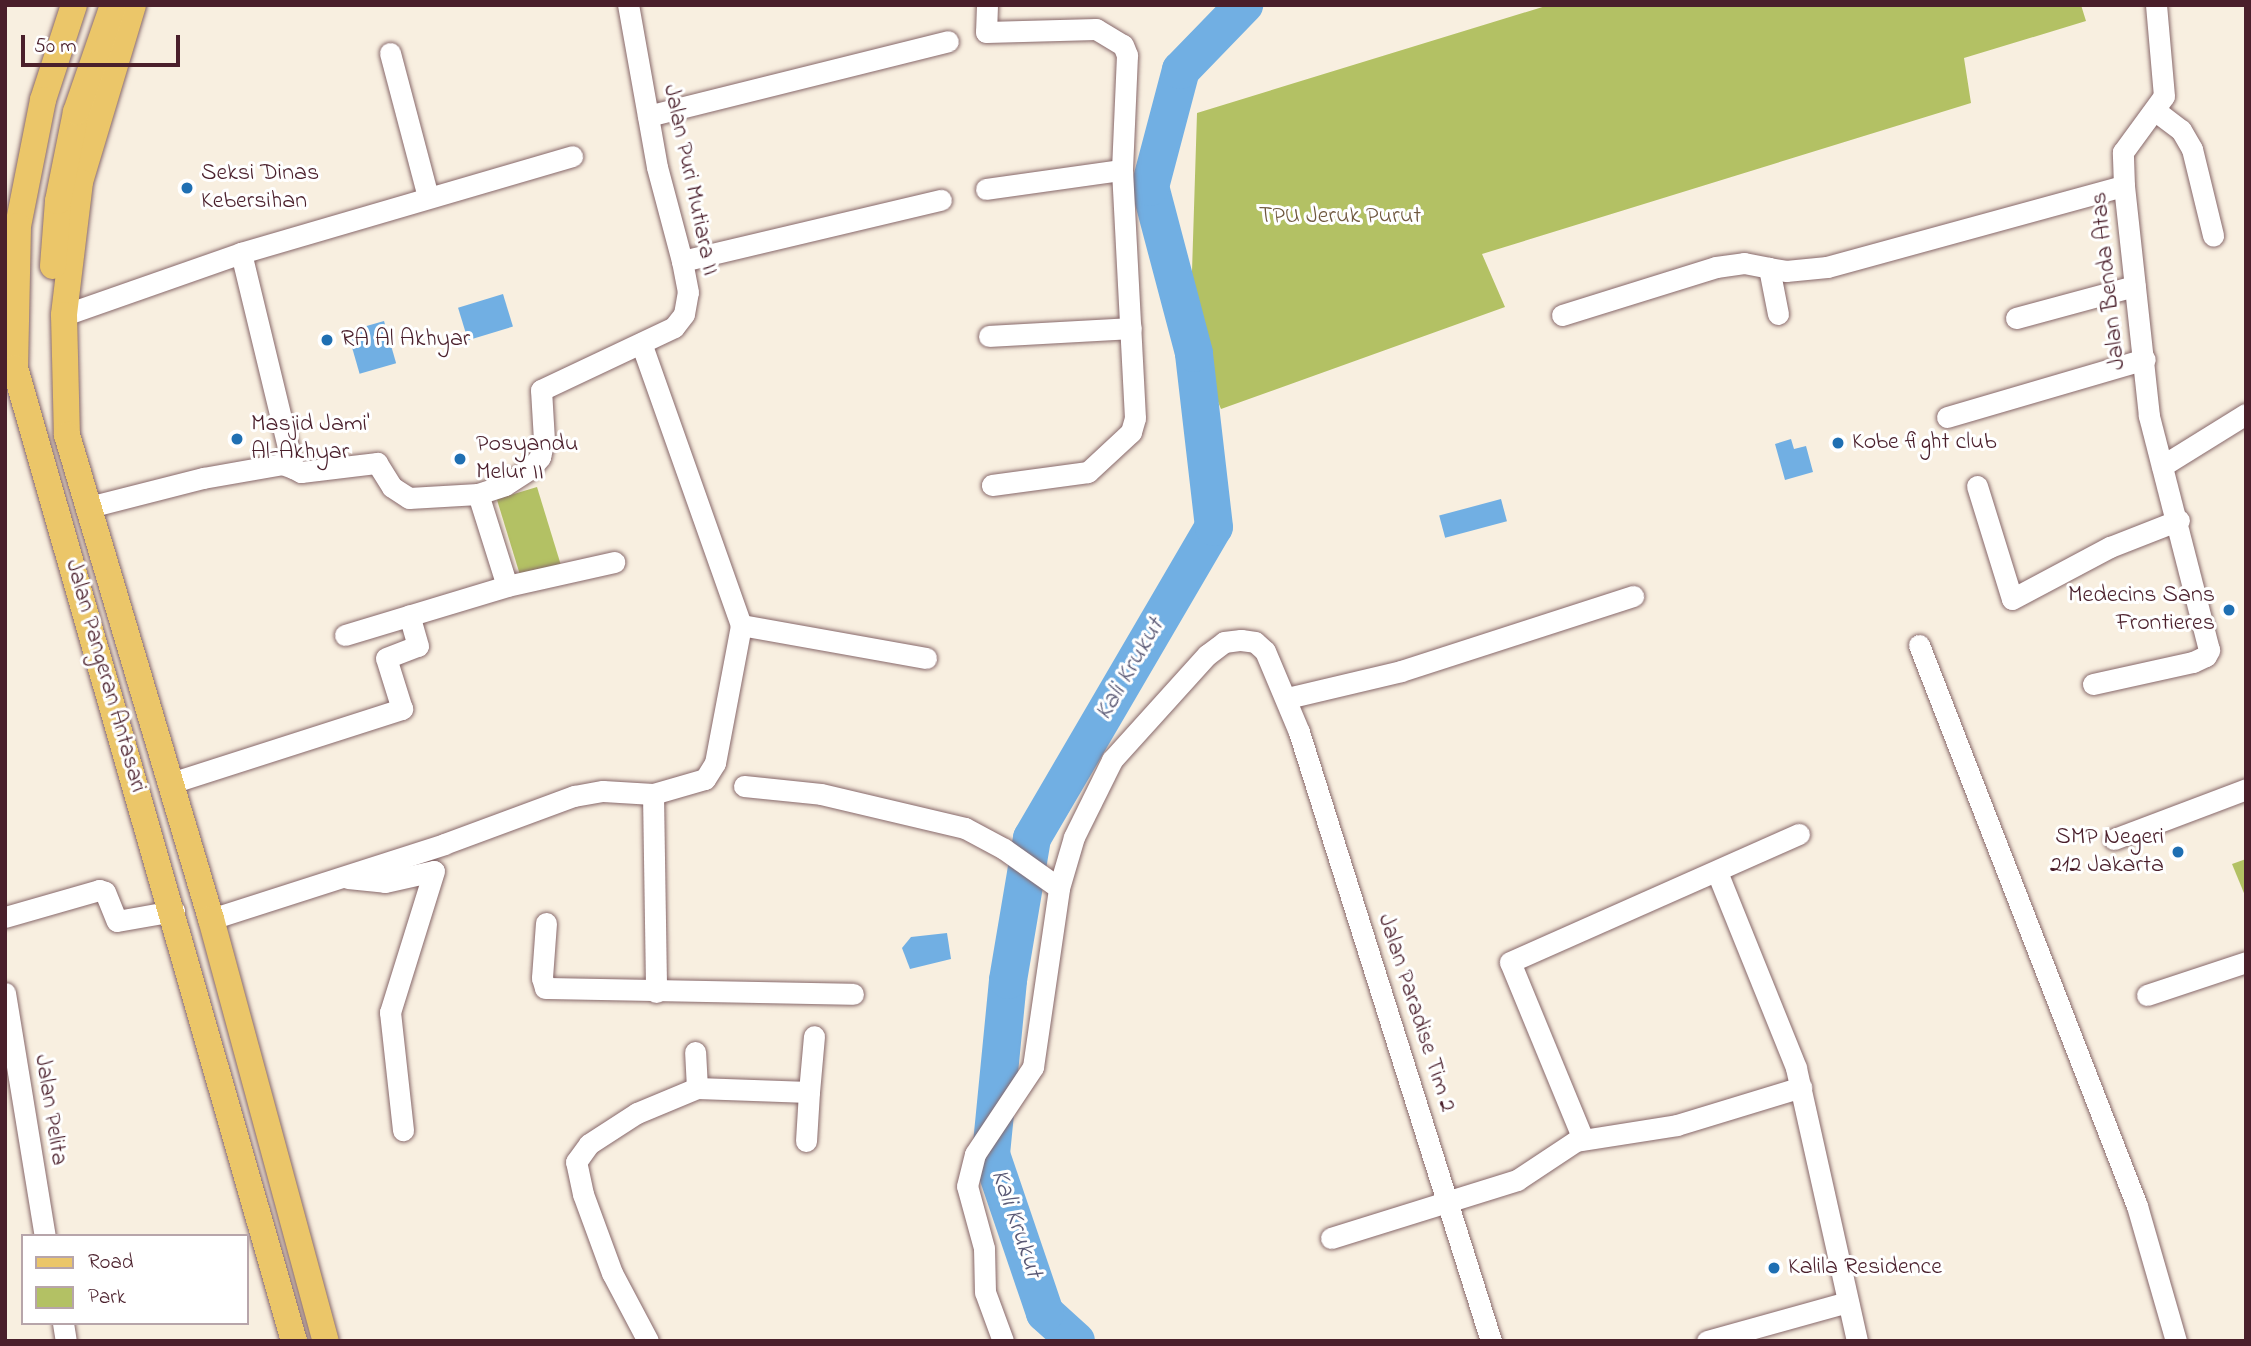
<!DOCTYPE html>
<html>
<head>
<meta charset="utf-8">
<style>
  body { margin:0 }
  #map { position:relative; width:2251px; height:1346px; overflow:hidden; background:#f8efe0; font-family:"Indie Flower",sans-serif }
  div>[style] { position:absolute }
  .green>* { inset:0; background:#b3c164; transform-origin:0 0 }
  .water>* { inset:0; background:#71afe3; transform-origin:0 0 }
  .river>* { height:38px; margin:-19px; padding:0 19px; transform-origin:19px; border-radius:19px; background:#71afe3 }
  .roads { filter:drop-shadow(0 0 2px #87686a) drop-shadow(0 0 2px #87686a) }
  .minor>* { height:21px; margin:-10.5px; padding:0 10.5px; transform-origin:10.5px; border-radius:10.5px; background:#fff }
  .major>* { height:26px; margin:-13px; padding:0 13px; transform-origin:13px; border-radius:13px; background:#ebc669 }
  .dots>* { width:19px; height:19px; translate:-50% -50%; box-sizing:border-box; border:4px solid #fff; border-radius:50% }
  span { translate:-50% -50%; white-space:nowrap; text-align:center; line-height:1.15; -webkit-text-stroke:6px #fff; paint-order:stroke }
  .poi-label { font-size:24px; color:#4a1f2b }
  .left { translate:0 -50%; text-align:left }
  .right { translate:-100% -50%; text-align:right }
  .street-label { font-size:24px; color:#4a1f2b }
  .park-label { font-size:24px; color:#6f583f }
  .water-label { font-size:26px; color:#5a5975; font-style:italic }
  .frame { position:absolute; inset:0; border:7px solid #4a1f2b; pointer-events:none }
  .legend { position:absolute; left:21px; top:1234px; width:228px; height:91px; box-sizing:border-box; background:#fff; border:2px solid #b7a5aa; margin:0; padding:9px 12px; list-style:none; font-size:21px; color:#4a1f2b }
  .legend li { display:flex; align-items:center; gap:14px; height:35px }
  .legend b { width:35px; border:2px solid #b7a5aa }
  .scale { position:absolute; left:21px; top:35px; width:159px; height:32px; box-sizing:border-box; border:4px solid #4a1f2b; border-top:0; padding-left:9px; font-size:21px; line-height:24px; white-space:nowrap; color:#4a1f2b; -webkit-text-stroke:5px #fff; paint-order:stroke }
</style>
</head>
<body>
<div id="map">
  <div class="green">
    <div style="clip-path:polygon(1549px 5px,2081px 5px,2086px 21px,1964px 58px,1971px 103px,1482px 254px,1505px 307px,1221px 409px,1190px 335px,1197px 113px)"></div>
    <div style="left:537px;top:487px;width:84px;height:42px;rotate:73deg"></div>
    <div style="clip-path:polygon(2246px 859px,2246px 898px,2232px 864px)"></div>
  </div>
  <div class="water">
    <div style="left:503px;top:294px;width:34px;height:47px;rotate:73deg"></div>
    <div style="left:384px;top:321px;width:44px;height:38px;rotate:74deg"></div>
    <div style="clip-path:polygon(1791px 439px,1794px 449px,1806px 446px,1813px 472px,1785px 480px,1775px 444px)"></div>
    <div style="left:1501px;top:499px;width:23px;height:64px;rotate:75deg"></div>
    <div style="clip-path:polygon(947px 933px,951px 959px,910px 969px,902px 948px,911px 937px)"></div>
  </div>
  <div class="river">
    <div style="left:1076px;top:1341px;width:42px;rotate:-137.9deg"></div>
    <div style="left:1045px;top:1313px;width:168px;rotate:-108.8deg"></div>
    <div style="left:991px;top:1154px;width:175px;rotate:-84.4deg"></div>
    <div style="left:1008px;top:980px;width:144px;rotate:-80.4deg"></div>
    <div style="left:1032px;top:838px;width:360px;rotate:-59.7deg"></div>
    <div style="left:1214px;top:527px;width:175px;rotate:-96.6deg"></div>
    <div style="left:1194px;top:353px;width:172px;rotate:-104.8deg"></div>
    <div style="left:1150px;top:187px;width:121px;rotate:-75.2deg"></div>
    <div style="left:1181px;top:70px;width:91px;rotate:-45.9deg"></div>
  </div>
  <div class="roads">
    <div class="minor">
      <div style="left:987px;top:5px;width:27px;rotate:92deg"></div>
      <div style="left:986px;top:32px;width:110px;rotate:-1.6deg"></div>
      <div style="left:1096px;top:29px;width:31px;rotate:31deg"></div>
      <div style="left:1123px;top:45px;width:11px;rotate:68deg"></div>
      <div style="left:1127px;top:55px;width:115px;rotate:92.5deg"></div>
      <div style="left:1122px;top:170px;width:248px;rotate:87deg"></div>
      <div style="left:1135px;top:418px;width:15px;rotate:106deg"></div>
      <div style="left:1131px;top:432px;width:59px;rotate:137.1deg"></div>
      <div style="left:1088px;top:472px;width:97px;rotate:172.3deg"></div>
      <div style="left:390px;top:53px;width:149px;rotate:75.2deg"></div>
      <div style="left:2157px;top:112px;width:30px;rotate:37deg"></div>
      <div style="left:2181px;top:130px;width:22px;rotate:60deg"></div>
      <div style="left:2192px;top:149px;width:89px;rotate:76.3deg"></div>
      <div style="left:648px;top:116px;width:309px;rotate:-14deg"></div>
      <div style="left:986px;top:189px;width:137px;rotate:-8deg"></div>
      <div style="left:241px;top:253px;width:221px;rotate:76.4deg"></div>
      <div style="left:293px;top:468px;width:9px;rotate:27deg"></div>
      <div style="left:301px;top:472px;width:77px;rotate:-6.8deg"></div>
      <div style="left:377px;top:463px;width:28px;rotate:58deg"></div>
      <div style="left:392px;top:487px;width:20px;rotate:33deg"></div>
      <div style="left:409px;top:498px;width:69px;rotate:-3.3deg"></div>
      <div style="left:478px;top:494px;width:28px;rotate:-18deg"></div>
      <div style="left:505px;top:485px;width:30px;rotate:-33deg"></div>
      <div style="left:530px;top:469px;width:16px;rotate:-50deg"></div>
      <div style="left:540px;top:457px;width:17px;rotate:-77deg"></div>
      <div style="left:544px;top:440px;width:50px;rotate:-93.4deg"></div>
      <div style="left:541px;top:390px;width:147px;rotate:-25.3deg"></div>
      <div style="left:674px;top:327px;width:16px;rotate:-52deg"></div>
      <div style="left:684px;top:314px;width:22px;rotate:-80deg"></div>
      <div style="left:688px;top:292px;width:32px;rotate:-101deg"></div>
      <div style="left:682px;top:261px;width:97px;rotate:-104.9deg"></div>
      <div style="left:657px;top:167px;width:165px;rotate:-100.1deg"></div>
      <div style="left:682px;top:261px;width:266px;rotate:-13.3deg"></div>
      <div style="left:1778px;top:314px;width:47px;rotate:-101.1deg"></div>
      <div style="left:1769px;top:268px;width:17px;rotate:10deg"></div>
      <div style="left:1786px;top:271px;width:41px;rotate:-5.6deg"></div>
      <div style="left:1827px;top:267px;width:308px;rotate:-15.3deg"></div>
      <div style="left:64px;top:315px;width:188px;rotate:-19.3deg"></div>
      <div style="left:241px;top:253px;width:345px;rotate:-16.3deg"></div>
      <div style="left:1562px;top:315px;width:161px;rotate:-17.3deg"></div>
      <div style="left:1716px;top:267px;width:28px;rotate:-8deg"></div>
      <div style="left:1744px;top:263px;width:25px;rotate:11deg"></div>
      <div style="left:2016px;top:318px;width:123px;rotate:-15.1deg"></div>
      <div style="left:989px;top:336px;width:142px;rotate:-3.2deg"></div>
      <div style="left:1947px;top:417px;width:206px;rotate:-16.3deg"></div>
      <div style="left:2162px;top:466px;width:99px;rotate:-31.8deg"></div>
      <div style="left:1977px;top:486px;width:118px;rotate:72.8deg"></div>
      <div style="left:2012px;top:599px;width:111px;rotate:-28deg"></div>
      <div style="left:2110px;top:547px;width:74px;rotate:-21.4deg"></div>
      <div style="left:478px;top:494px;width:96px;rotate:72.5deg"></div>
      <div style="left:507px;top:586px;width:110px;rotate:-12.6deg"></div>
      <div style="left:89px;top:507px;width:118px;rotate:-14.3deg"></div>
      <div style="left:203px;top:478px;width:80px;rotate:-10deg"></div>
      <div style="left:282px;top:464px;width:12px;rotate:20deg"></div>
      <div style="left:741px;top:625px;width:188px;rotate:10.1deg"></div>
      <div style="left:345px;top:635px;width:169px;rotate:-16.8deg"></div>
      <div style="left:1919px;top:645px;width:602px;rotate:68.76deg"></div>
      <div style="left:2137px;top:1206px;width:141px;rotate:73.9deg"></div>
      <div style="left:2093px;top:684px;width:102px;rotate:-12.4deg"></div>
      <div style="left:2193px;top:662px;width:14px;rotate:-25deg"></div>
      <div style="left:2206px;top:656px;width:7px;rotate:-63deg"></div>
      <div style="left:2209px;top:650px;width:242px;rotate:-104.4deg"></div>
      <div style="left:2149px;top:416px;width:231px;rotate:-96.2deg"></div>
      <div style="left:2124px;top:186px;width:34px;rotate:-92deg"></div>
      <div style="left:2123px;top:152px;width:69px;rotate:-53.8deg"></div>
      <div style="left:2164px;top:96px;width:91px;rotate:-95deg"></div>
      <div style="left:1287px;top:698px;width:117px;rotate:-13.3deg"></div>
      <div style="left:1401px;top:671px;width:244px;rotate:-17.9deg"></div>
      <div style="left:171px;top:783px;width:243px;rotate:-17.8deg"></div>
      <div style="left:402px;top:709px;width:53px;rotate:-107.4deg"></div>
      <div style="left:386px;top:658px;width:34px;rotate:-21deg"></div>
      <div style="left:418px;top:646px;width:32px;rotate:-106deg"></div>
      <div style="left:744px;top:786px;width:77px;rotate:5.9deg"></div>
      <div style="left:821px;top:794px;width:148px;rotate:13.3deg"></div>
      <div style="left:965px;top:828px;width:44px;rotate:28.3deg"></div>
      <div style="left:1004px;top:849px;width:67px;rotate:35.3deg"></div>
      <div style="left:653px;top:794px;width:198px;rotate:89.1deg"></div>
      <div style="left:2114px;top:839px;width:141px;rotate:-20.7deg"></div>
      <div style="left:1717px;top:872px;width:211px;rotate:68deg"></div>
      <div style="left:1796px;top:1068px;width:280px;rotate:77.4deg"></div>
      <div style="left:348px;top:878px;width:37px;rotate:6deg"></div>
      <div style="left:385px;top:882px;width:50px;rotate:-12.7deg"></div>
      <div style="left:434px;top:871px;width:148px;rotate:107.3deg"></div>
      <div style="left:390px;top:1012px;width:119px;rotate:83.7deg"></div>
      <div style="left:5px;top:917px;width:98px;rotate:-16deg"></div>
      <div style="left:99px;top:890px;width:6px;rotate:18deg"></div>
      <div style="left:105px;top:892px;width:31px;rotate:68deg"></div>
      <div style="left:117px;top:921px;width:58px;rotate:-10deg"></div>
      <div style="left:211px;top:919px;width:245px;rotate:-17.8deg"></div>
      <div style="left:444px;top:844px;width:139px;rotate:-20.3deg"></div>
      <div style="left:574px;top:796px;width:29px;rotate:-10deg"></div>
      <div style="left:603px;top:791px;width:50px;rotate:3.4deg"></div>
      <div style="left:653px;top:794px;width:54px;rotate:-16.1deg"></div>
      <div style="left:705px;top:779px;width:19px;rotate:-58deg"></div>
      <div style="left:715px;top:763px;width:140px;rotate:-79.3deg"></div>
      <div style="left:741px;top:625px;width:299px;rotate:-109.5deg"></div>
      <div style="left:546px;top:923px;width:55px;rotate:94.2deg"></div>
      <div style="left:542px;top:978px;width:10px;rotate:73deg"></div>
      <div style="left:545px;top:988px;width:308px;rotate:1.1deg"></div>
      <div style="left:5px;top:993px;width:246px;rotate:80.7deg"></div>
      <div style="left:2147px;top:995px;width:104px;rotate:-18.4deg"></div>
      <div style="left:697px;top:1088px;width:112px;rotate:2deg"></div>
      <div style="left:809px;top:1092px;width:56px;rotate:-84.9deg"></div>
      <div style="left:1583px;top:1139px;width:191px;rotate:-112.4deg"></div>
      <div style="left:1510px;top:962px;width:316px;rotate:-23.9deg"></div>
      <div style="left:806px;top:1141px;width:49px;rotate:-86.5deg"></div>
      <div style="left:1331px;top:1238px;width:195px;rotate:-17.3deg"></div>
      <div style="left:1517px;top:1180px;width:71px;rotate:-33.5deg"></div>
      <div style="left:1576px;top:1141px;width:102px;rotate:-9deg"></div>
      <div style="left:1677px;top:1125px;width:130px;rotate:-17deg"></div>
      <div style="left:63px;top:1323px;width:18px;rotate:81deg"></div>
      <div style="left:648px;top:1341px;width:77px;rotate:-117.9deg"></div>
      <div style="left:612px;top:1273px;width:84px;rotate:-110.2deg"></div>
      <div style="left:583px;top:1194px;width:33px;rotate:-102deg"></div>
      <div style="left:576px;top:1162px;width:22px;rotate:-54deg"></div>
      <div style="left:589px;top:1144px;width:57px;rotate:-32.9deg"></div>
      <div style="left:637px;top:1113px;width:65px;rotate:-22.6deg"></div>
      <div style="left:697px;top:1088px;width:36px;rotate:-93deg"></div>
      <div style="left:1003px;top:1341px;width:52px;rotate:-110.2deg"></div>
      <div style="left:985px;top:1292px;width:44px;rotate:-91.3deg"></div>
      <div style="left:984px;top:1248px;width:64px;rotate:-105.3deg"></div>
      <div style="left:967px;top:1186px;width:33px;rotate:-76deg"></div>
      <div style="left:975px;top:1154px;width:105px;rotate:-56.3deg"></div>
      <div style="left:1033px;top:1067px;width:181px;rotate:-81.7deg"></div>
      <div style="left:1059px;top:888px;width:53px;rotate:-73.6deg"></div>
      <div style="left:1074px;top:837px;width:86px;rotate:-63.7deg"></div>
      <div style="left:1112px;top:760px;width:142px;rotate:-47.9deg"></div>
      <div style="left:1207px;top:655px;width:21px;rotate:-37deg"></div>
      <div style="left:1224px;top:642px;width:17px;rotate:-7deg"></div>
      <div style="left:1241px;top:640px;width:14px;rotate:8deg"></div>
      <div style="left:1255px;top:642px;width:13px;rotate:42deg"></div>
      <div style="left:1265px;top:651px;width:88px;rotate:67.2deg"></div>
      <div style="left:1299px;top:732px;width:639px;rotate:72.5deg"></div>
      <div style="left:1707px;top:1341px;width:146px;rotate:-15.5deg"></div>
    </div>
    <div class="major">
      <div style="left:74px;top:5px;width:100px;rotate:108.1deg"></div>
      <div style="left:43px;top:100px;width:128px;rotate:101.2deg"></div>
      <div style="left:18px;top:226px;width:142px;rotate:91.2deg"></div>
      <div style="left:15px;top:368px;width:1012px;rotate:74deg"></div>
      <div style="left:133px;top:5px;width:185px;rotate:106.7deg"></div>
      <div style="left:80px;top:182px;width:134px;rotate:96.9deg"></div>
      <div style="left:64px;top:315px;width:120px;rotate:88.6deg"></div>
      <div style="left:67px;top:435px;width:505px;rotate:73.43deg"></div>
      <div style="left:211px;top:919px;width:437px;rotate:74.8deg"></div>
      <div style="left:53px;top:266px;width:65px;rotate:-85.6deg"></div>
      <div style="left:58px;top:201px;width:91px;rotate:-78.6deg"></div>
      <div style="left:76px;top:112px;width:113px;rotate:-70.9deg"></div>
    </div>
  </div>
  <div class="dots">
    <div style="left:187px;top:188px;background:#1f6fb2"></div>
    <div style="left:327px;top:340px;background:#1f6fb2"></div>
    <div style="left:237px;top:439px;background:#1f6fb2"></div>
    <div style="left:1838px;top:443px;background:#1f6fb2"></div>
    <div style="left:460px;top:459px;background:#1f6fb2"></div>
    <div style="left:2229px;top:610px;background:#1f6fb2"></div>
    <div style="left:2178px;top:852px;background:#1f6fb2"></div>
    <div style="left:1774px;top:1268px;background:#1f6fb2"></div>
  </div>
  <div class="poi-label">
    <span class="left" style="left:201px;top:188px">Seksi Dinas<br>Kebersihan</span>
    <span class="left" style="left:341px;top:340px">RA Al Akhyar</span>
    <span class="left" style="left:251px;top:439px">Masjid Jami'<br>Al-Akhyar</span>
    <span class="left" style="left:1852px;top:443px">Kobe fight club</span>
    <span class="left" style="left:476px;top:459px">Posyandu<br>Melur II</span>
    <span class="right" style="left:2215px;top:610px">Medecins Sans<br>Frontieres</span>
    <span class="right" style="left:2164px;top:852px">SMP Negeri<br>212 Jakarta</span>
    <span class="left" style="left:1788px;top:1268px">Kalila Residence</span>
  </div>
  <div class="street-label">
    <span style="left:690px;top:180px;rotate:78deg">Jalan Puri Mutiara II</span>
    <span style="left:2109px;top:281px;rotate:-96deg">Jalan Benda Atas</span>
    <span style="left:105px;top:676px;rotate:74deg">Jalan Pangeran Antasari</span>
    <span style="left:1416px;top:1013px;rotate:72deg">Jalan Paradise Tim 2</span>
    <span style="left:50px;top:1110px;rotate:81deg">Jalan Pelita</span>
  </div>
  <div class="park-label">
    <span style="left:1340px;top:217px">TPU Jeruk Purut</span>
  </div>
  <div class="water-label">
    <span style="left:1131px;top:670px;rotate:-60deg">Kali Krukut</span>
    <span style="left:1015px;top:1224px;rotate:71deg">Kali Krukut</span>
  </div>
  <div class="frame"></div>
  <ul class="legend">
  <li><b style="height:9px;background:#ebc669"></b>Road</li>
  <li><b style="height:19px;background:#b3c164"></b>Park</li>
  </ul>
  <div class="scale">50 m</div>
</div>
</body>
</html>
